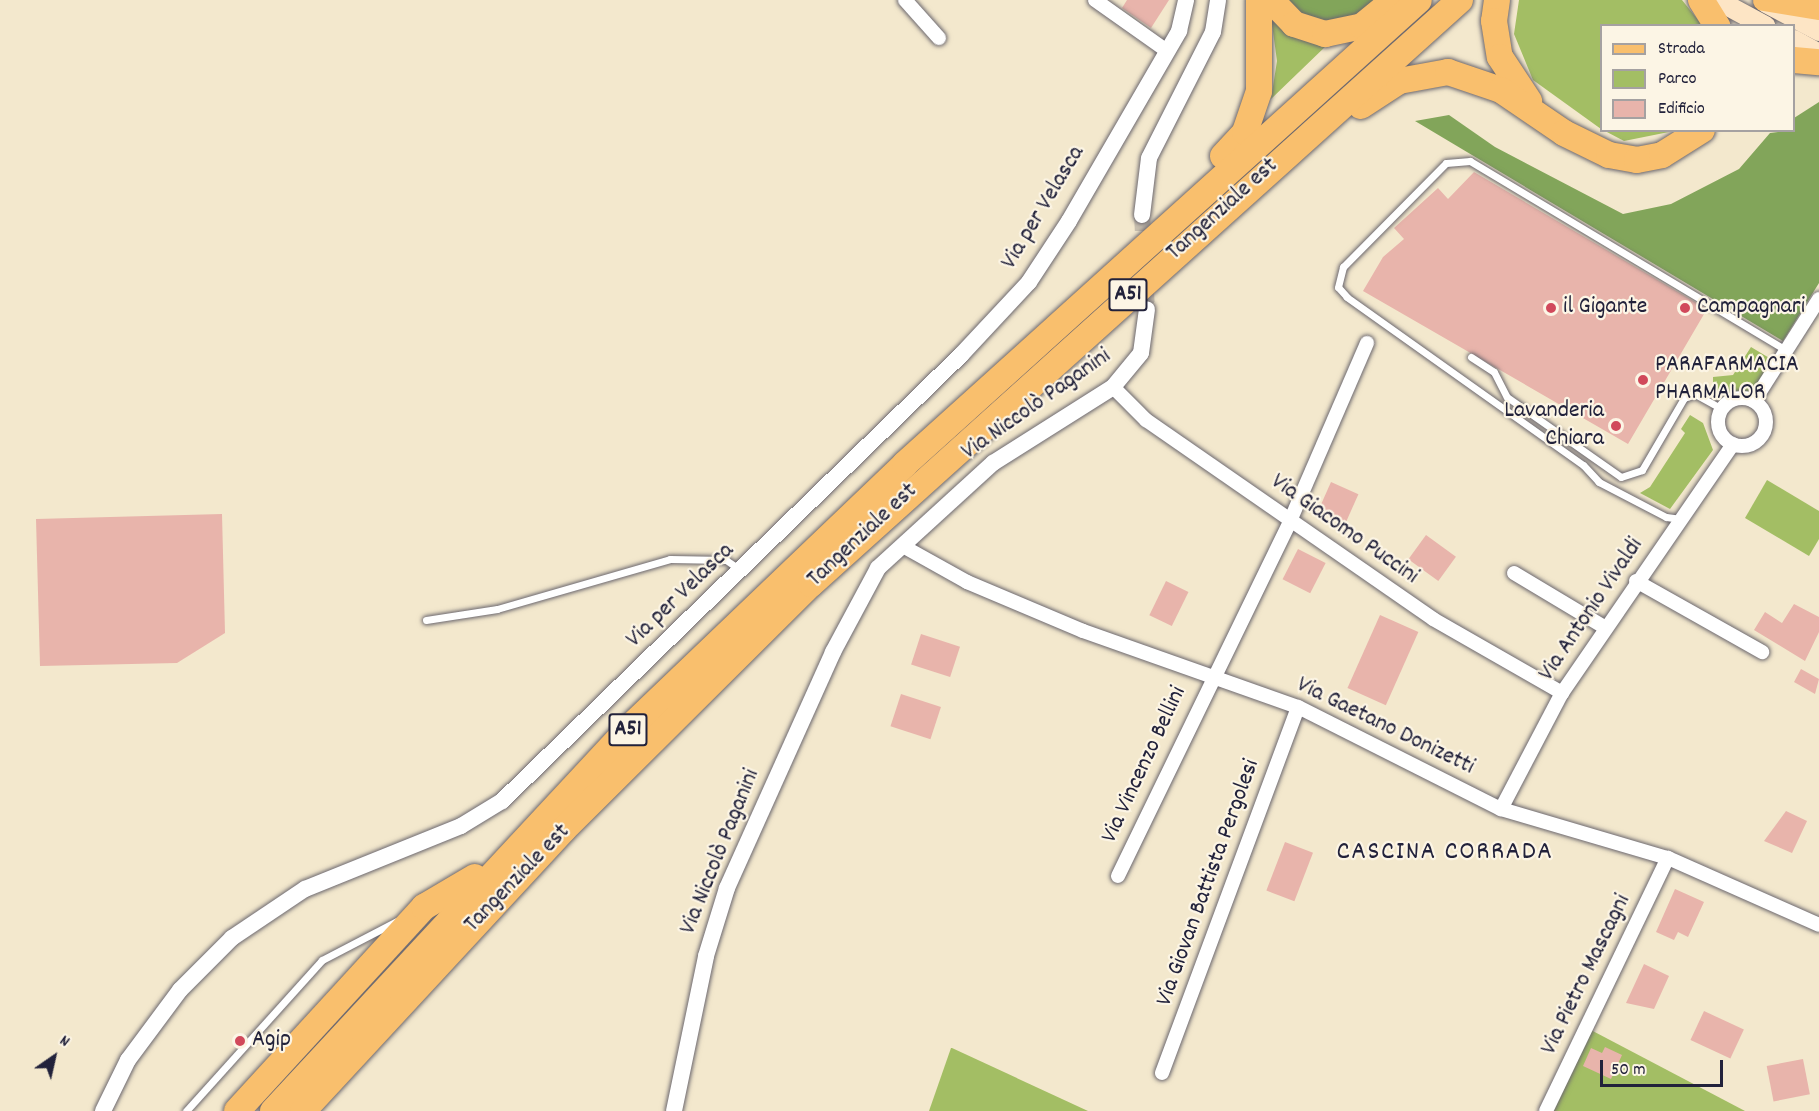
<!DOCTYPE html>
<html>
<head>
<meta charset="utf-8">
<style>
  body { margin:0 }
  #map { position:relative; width:1819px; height:1111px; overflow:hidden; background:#f3e8cd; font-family:Dekko,sans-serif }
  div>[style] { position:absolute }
  .green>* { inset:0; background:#a3be64 }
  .forest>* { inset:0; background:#82a55a }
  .building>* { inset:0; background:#e8b4ab; transform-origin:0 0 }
  .tertiary-tunnel>* { height:16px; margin-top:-8px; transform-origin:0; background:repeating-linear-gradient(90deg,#c9c0b0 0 16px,transparent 0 24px) }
  .roads { filter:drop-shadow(0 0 2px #6b676e) drop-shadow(0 0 2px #6b676e) }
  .service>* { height:7px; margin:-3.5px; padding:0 3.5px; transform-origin:3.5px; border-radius:3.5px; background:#fff }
  .minor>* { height:14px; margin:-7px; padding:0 7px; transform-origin:7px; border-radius:7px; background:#fff }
  .minor>.ring { margin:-7px; padding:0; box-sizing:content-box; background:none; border:14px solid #fff; border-radius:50% }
  .tertiary>* { height:16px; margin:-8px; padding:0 8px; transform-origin:8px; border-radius:8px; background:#fff }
  .secondary>* { height:20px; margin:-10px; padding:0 10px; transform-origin:10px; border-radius:10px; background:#fde5c5 }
  .primary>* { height:21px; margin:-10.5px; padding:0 10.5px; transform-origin:10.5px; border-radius:10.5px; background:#f9bf6d }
  .motorway>* { height:26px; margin:-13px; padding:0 13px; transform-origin:13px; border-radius:13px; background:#f9bf6d }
  .dots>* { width:16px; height:16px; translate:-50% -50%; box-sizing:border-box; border:3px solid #fcf5e5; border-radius:50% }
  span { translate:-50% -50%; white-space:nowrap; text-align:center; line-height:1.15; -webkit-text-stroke:4.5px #fcf5e5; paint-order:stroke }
  .shield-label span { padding:2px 4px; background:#fcf5e5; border:2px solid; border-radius:4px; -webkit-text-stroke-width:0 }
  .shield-label { font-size:22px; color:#22223b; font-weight:700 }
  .street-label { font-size:24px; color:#22223b }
  .poi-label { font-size:24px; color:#22223b }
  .left { translate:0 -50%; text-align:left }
  .right { translate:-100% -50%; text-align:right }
  .quarter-label { font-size:27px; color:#22223b; letter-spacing:1.5px }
  .legend { position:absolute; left:1600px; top:24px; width:195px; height:108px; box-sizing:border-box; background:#fcf5e5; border:2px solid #a5a1a1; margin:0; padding:8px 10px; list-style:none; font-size:18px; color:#22223b }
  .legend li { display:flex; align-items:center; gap:12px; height:30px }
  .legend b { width:30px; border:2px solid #a5a1a1 }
  .north { position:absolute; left:24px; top:1027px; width:60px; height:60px; -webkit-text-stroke:4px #fcf5e5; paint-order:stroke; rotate:34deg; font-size:16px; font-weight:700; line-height:24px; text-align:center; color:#22223b }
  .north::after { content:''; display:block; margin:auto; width:21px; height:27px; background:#22223b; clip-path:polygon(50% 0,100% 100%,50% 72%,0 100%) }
  .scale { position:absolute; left:1600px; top:1060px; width:123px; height:27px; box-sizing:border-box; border:3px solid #22223b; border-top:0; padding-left:8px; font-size:18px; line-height:21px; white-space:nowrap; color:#22223b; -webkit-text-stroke:4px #fcf5e5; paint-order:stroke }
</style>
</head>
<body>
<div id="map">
  <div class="green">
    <div style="clip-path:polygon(1519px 0,1682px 0,1702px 25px,1602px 26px,1601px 129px,1533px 80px,1514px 34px)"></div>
    <div style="clip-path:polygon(1271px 17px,1288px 35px,1327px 45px,1271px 99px,1277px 61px)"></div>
    <div style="clip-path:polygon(1605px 131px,1674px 131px,1624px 141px)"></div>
    <div style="clip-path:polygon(1751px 347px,1771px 359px,1764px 377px,1749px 393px,1713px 395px,1713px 377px,1733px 375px)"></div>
    <div style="clip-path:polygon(1690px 415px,1703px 423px,1713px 450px,1670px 509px,1640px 493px,1650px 487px,1685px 433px,1681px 429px)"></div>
    <div style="clip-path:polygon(1767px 480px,1819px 511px,1819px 539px,1809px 556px,1745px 518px)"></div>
    <div style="clip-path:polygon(1589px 1029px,1745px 1111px,1549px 1111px)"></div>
    <div style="clip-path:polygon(951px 1048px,952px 1048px,1088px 1111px,929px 1111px)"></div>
  </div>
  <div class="forest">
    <div style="clip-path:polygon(1285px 0,1381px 0,1341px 25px,1303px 17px)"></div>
    <div style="clip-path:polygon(1819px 102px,1819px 283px,1783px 341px,1415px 121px,1449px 115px,1495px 147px,1623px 214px,1671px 204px,1739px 169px,1770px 133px,1794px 130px,1794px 118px)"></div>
  </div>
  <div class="building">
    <div style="clip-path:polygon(1127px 0,1169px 0,1151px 28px,1122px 8px)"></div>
    <div style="clip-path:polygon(1474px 172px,1707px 309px,1628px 444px,1363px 291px,1383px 257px,1404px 239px,1394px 228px,1438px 188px,1448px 199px)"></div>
    <div style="left:1331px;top:482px;width:30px;height:31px;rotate:24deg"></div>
    <div style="clip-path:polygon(222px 514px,225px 633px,177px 663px,40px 666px,36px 519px)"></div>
    <div style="left:1426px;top:535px;width:37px;height:30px;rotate:36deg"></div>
    <div style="left:1298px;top:549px;width:31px;height:34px;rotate:27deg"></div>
    <div style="left:1166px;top:581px;width:25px;height:38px;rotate:26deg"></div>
    <div style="clip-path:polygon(1794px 604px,1819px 617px,1819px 632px,1805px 661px,1754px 630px,1765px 612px,1782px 623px)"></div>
    <div style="left:1380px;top:615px;width:42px;height:80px;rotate:24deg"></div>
    <div style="left:921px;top:634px;width:41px;height:32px;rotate:18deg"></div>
    <div style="clip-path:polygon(1801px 669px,1819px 679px,1815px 694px,1794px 682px)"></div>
    <div style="left:901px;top:694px;width:42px;height:34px;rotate:18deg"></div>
    <div style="clip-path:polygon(1786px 811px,1807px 821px,1792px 853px,1764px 841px)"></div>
    <div style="left:1285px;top:842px;width:30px;height:52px;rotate:21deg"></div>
    <div style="clip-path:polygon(1675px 889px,1704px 902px,1688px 937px,1678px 932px,1674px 940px,1656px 932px)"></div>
    <div style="clip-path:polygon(1644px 964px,1669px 976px,1654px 1009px,1626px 1003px)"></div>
    <div style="left:1704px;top:1011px;width:44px;height:32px;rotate:25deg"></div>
    <div style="clip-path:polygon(1605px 1047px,1622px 1055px,1611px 1079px,1583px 1066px,1591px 1048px,1602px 1053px)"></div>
    <div style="left:1803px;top:1059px;width:36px;height:37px;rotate:79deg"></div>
  </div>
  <div class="tertiary-tunnel">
    <div style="left:1142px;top:215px;width:94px;rotate:87deg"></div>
  </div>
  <div class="roads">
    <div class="service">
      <div style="left:1471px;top:357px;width:27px;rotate:33deg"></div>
      <div style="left:1494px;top:372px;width:28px;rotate:63deg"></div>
      <div style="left:1507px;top:397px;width:139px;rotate:35.1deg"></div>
      <div style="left:1621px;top:477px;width:22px;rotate:-18deg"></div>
      <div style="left:1642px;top:470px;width:83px;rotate:-59.7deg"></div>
      <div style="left:1684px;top:398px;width:12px;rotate:-20deg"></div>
      <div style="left:1695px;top:394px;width:31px;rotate:29deg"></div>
      <div style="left:1681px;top:519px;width:15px;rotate:-172deg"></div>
      <div style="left:1666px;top:517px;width:76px;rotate:-152.4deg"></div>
      <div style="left:1599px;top:482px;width:23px;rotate:-133deg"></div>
      <div style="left:1583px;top:465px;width:290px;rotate:-144.6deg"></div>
      <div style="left:1347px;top:297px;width:13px;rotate:-132deg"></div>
      <div style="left:1338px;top:287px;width:21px;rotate:-76deg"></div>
      <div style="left:1343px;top:267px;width:146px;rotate:-45.3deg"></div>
      <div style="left:1446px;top:163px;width:24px;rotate:-5deg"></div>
      <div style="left:1470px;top:161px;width:368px;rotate:30.9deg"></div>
      <div style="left:426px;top:620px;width:72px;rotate:-8.8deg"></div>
      <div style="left:497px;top:609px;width:180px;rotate:-16.1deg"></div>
      <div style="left:670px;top:559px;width:56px;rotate:1deg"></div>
      <div style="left:726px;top:560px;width:16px;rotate:35deg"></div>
      <div style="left:186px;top:1111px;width:203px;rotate:-48deg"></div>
      <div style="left:322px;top:960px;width:85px;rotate:-27.5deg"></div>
    </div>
    <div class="minor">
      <div style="left:905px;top:0;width:51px;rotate:48.2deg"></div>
      <div style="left:1095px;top:0;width:88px;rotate:35.3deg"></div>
      <div style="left:1113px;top:387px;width:47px;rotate:45deg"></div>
      <div style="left:1146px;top:420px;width:349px;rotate:34.7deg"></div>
      <div style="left:1433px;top:619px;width:149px;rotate:29.8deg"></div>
      <div class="ring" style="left:1718px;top:398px;width:34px;height:34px"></div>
      <div style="left:1754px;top:401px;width:121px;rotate:-57.5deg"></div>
      <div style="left:908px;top:549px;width:68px;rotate:29.2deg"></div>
      <div style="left:967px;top:582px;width:126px;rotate:22.9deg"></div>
      <div style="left:1083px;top:631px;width:228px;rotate:19.5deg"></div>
      <div style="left:1298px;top:707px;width:227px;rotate:26.7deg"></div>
      <div style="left:1501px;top:809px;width:174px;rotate:16.4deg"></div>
      <div style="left:1668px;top:858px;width:165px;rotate:23.9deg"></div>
      <div style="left:1514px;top:573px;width:107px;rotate:30.9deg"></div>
      <div style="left:1636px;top:581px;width:145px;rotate:29.4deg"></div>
      <div style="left:1501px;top:809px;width:131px;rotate:-62.3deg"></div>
      <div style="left:1562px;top:693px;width:302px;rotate:-55.5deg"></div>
      <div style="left:1118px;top:876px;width:394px;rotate:-64.1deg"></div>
      <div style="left:1290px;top:521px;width:194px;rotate:-66.6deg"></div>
      <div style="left:1162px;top:1073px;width:390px;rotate:-69.6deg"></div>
      <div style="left:1546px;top:1111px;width:281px;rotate:-64.3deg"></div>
    </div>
    <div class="tertiary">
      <div style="left:1142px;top:215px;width:57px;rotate:-83deg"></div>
      <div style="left:1149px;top:158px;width:141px;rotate:-63.1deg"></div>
      <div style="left:1213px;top:32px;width:32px;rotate:-81deg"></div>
      <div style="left:103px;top:1111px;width:57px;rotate:-63.9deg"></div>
      <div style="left:128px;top:1060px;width:87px;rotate:-53.4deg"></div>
      <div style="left:180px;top:990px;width:74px;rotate:-45deg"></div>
      <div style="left:232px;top:938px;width:88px;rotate:-33.9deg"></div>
      <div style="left:305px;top:889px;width:168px;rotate:-22deg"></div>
      <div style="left:461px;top:826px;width:48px;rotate:-31.4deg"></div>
      <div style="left:502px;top:801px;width:640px;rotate:-44.18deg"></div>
      <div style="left:961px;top:355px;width:100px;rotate:-47deg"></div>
      <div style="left:1029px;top:282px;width:73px;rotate:-56.7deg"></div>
      <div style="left:1069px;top:221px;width:220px;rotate:-59.9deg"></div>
      <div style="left:1179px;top:31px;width:32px;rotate:-77deg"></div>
      <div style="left:674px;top:1111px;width:158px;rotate:-78.3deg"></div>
      <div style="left:706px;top:956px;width:71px;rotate:-72.8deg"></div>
      <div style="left:727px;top:888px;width:259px;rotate:-65.8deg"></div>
      <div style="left:833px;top:652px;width:95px;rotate:-61.8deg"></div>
      <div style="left:878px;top:568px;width:156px;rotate:-42.4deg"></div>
      <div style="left:993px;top:463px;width:142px;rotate:-32.3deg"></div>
      <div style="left:1113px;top:387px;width:44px;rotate:-50.5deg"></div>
      <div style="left:1141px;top:353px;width:44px;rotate:-82.2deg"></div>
    </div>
    <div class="secondary">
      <div style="left:1717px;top:0;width:55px;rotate:28.4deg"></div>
      <div style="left:1766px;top:3px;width:60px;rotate:27.8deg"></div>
      <div style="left:1794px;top:40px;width:29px;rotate:29deg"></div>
    </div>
    <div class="primary">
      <div style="left:1763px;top:0;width:57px;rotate:9.1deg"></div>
    </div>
    <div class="motorway">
      <div style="left:1271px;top:0;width:33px;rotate:46deg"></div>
      <div style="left:1294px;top:24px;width:33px;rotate:18deg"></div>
      <div style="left:1325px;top:34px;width:38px;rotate:-12deg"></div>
      <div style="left:1362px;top:26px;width:35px;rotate:-39deg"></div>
      <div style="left:1497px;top:0;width:21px;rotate:98deg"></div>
      <div style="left:1494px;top:21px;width:36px;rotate:81deg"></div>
      <div style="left:1500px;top:57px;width:53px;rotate:56.6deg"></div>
      <div style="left:1701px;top:0;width:31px;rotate:58deg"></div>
      <div style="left:1794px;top:60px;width:25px;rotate:5deg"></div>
      <div style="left:1361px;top:106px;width:45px;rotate:-33.3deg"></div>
      <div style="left:1399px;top:81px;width:50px;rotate:-10.4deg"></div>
      <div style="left:1448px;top:72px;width:56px;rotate:18.8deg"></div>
      <div style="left:1501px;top:90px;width:76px;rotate:34.3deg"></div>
      <div style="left:1564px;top:133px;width:50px;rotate:26.1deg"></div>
      <div style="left:1609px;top:155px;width:28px;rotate:10deg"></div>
      <div style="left:1637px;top:160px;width:25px;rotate:-11deg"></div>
      <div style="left:1662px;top:155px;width:47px;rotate:-32deg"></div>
      <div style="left:1223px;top:156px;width:33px;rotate:-47deg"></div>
      <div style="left:1245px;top:132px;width:43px;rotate:-71.1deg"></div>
      <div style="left:1259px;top:91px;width:91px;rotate:-90deg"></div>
      <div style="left:237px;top:1111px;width:277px;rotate:-47.5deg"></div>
      <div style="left:424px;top:907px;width:59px;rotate:-30.5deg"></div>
      <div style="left:273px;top:1111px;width:520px;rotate:-47.1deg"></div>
      <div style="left:627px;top:730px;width:385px;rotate:-43.7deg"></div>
      <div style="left:905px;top:464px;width:692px;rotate:-42.07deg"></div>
      <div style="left:303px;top:1111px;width:383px;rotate:-47.2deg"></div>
      <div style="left:563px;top:830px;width:349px;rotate:-44.8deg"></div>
      <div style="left:811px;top:584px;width:873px;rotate:-41.98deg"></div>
    </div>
  </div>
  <div class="dots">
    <div style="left:1551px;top:308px;background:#d1495b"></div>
    <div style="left:1685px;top:308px;background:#d1495b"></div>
    <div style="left:1643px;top:380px;background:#d1495b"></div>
    <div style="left:1616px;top:426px;background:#d1495b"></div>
    <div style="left:240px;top:1041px;background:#d1495b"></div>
  </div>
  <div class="shield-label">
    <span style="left:1128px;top:295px">A51</span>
    <span style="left:628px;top:730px">A51</span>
  </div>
  <div class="street-label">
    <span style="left:1044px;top:208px;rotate:-59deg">Via per Velasca</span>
    <span style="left:1223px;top:210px;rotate:-42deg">Tangenziale est</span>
    <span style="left:1037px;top:405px;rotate:-35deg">Via Niccolò Paganini</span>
    <span style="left:1344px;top:530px;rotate:35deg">Via Giacomo Puccini</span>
    <span style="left:863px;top:536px;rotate:-43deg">Tangenziale est</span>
    <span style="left:681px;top:596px;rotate:-44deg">Via per Velasca</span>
    <span style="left:1592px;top:610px;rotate:-56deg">Via Antonio Vivaldi</span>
    <span style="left:1385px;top:727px;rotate:26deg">Via Gaetano Donizetti</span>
    <span style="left:1145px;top:765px;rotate:-65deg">Via Vincenzo Bellini</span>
    <span style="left:721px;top:852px;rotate:-68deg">Via Niccolò Paganini</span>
    <span style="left:518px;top:879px;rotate:-46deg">Tangenziale est</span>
    <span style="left:1209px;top:883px;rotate:-70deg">Via Giovan Battista Pergolesi</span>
    <span style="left:1587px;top:975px;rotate:-64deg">Via Pietro Mascagni</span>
  </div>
  <div class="poi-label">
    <span class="left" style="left:1563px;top:308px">il Gigante</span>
    <span class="left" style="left:1697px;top:308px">Campagnari</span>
    <span class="left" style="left:1655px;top:380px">PARAFARMACIA<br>PHARMALOR</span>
    <span class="right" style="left:1604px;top:426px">Lavanderia<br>Chiara</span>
    <span class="left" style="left:252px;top:1041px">Agip</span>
  </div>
  <div class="quarter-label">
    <span style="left:1445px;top:853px">CASCINA CORRADA</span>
  </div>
  <ul class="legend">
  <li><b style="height:8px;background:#f9bf6d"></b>Strada</li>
  <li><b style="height:16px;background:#a3be64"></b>Parco</li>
  <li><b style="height:16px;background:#e8b4ab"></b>Edificio</li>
  </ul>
  <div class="north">N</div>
  <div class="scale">50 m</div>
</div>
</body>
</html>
